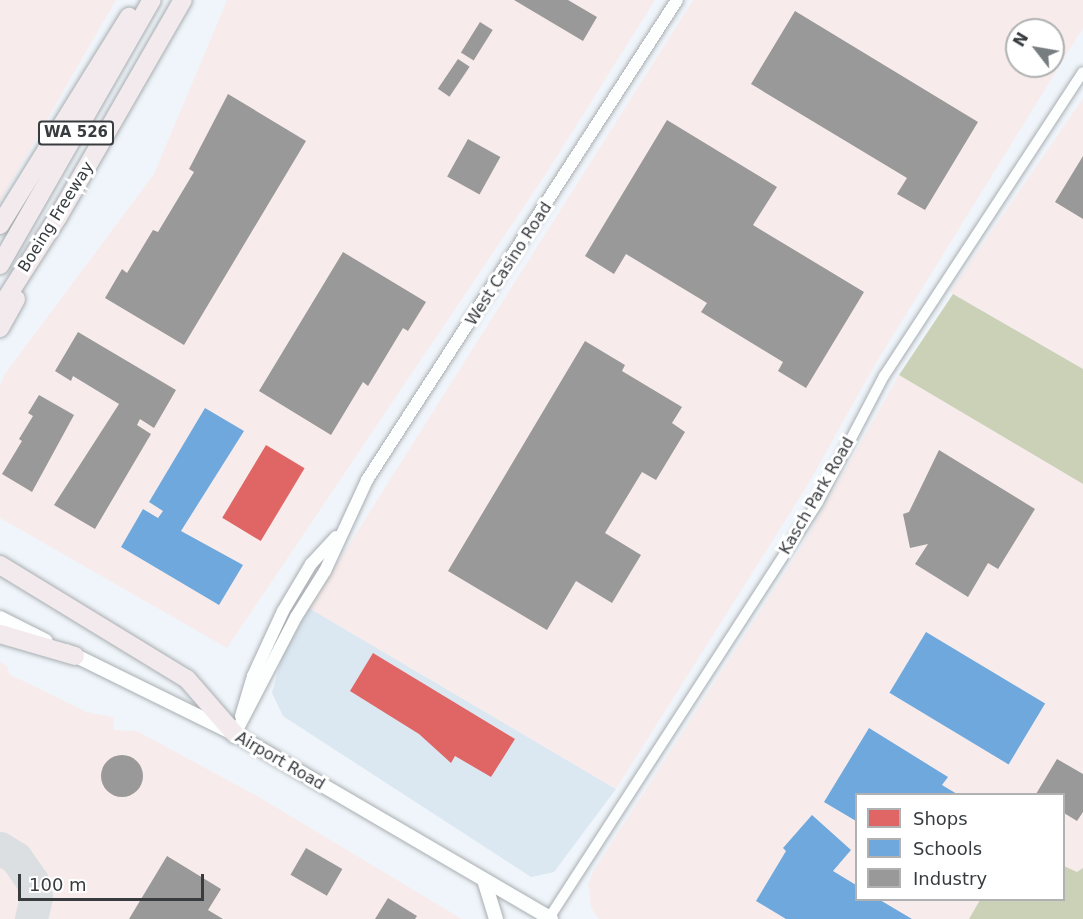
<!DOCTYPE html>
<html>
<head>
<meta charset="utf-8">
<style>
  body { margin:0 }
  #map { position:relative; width:1083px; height:919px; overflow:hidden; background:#eff5fa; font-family:"DejaVu Sans",sans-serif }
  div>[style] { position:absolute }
  .built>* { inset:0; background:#dbe7f1 }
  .industrial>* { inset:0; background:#f7eceb }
  .forest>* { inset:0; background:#cbd1b6 }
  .shops>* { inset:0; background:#e06666; transform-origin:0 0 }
  .schools>* { inset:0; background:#6fa8dc; transform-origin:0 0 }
  .industry>* { inset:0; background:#999; transform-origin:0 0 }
  .round { border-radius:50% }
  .taxiway>* { height:33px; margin:-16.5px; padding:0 16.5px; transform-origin:16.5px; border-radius:16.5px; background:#dbdfe2 }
  .roads { filter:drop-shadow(0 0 2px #a9aeb1) drop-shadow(0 0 2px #a9aeb1) }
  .minor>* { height:10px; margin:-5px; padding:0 5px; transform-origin:5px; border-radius:5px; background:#fdfefe }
  .tertiary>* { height:12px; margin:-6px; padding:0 6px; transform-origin:6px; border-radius:6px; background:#fdfefe }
  .secondary>* { height:14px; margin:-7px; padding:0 7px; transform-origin:7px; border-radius:7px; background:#fdfefe }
  .motorway>* { height:18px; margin:-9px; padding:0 9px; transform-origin:9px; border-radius:9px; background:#f2eaec }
  span { translate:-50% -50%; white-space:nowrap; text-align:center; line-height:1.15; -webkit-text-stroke:6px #fff; paint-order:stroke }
  .shield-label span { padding:2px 4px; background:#fff; border:2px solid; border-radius:4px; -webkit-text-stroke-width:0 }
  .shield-label { font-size:15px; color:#383c3f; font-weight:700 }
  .street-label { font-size:16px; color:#383c3f }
  .legend { position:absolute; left:855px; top:793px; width:210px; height:108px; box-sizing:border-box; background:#fff; border:2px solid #afb1b2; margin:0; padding:8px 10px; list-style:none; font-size:18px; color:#383c3f }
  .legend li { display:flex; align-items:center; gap:12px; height:30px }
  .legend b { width:30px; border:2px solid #afb1b2 }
  .north { position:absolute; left:1005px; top:18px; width:60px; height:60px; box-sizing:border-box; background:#fff; border:2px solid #afb1b2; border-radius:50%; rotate:301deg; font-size:16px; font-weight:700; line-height:24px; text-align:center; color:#383c3f }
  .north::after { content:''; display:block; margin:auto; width:21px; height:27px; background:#787d80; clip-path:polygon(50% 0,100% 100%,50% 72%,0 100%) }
  .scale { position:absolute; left:18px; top:874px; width:186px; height:27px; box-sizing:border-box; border:3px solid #383c3f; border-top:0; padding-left:8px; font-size:18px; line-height:21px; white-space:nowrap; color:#383c3f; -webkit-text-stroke:4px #fff; paint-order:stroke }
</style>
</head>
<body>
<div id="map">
  <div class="built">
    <div style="clip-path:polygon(309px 608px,616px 789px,554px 872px,531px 877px,283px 716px,272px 693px,282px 657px)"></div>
  </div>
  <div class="industrial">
    <div style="clip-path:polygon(0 0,116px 0,0 201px)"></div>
    <div style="clip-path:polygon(227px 0,655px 0,544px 177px,227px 648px,0 518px,0 387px,4px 375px,154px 174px)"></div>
    <div style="clip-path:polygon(evenodd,693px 0,1083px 0,1083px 28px,876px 363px,807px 486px,616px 789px,309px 608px,693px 0,1017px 30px,1053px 30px,1053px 66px,1017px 66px,1017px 30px)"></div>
    <div style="clip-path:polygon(1083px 98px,1083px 369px,950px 292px)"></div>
    <div style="clip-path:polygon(899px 375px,1083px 484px,1083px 885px,1064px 873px,1064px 794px,856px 794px,856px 900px,980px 900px,969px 919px,599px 919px,591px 908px,588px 884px,594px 870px,802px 546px)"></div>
    <div style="clip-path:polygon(0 662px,7px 666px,9px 674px,87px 712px,113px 717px,114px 730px,137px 731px,259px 797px,462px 919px,0 919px)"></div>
  </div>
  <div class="forest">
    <div style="clip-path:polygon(953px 294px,1083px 369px,1083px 484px,899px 375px)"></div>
    <div style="clip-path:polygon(1064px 866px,1077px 872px,1083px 868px,1083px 919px,969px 919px,980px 900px,1064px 900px)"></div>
  </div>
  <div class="shops">
    <div style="left:266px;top:445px;width:45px;height:85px;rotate:31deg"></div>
    <div style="clip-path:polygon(373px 653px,515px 739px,491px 777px,455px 756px,451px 763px,419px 734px,350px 691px)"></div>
  </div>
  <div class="schools">
    <div style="clip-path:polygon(205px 408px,244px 431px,181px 531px,243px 565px,219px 605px,121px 547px,143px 509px,158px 518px,163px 511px,149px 502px)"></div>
    <div style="left:926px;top:632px;width:139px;height:71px;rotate:31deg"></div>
    <div style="clip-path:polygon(869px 728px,948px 777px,942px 785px,957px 794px,856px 794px,856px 821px,824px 802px)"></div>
    <div style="clip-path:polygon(812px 815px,851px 850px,833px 871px,856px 885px,856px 900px,880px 900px,912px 919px,786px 919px,756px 901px,786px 851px,783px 848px)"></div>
  </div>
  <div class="industry">
    <div style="clip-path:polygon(514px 0,568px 0,597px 17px,583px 41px)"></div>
    <div style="clip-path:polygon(795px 11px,978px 122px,925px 210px,897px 194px,907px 178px,751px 84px)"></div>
    <div style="left:480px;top:22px;width:15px;height:36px;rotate:32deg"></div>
    <div style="left:458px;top:59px;width:14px;height:36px;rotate:34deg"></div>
    <div style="clip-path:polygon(228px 94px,306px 141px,184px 345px,105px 298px,122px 269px,127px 273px,153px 230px,158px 232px,194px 172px,189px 169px)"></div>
    <div style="clip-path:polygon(667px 120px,777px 187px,753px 225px,864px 292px,806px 388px,778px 371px,783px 362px,701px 312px,707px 303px,626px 254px,614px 274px,585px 256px)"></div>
    <div style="left:468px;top:139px;width:37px;height:43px;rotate:29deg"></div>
    <div style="clip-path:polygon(1083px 156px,1083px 219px,1055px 202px)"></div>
    <div style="clip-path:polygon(343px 252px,426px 302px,408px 331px,403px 328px,368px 386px,363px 382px,331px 435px,259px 391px)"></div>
    <div style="clip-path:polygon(78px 332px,176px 390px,154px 428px,140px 419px,137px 425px,151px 434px,95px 529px,54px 505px,119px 404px,73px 376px,71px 381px,55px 371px)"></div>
    <div style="clip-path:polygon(585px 341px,625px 365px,622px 371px,682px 407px,672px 423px,685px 432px,656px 480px,642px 472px,605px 533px,641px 555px,612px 603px,576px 581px,547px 630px,448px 571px)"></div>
    <div style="clip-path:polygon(39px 395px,74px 415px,32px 492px,2px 474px,22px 441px,19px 439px,33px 416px,28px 413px)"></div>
    <div style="clip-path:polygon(939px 450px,1035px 509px,998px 569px,988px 563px,968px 597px,915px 564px,928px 544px,910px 548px,903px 514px,909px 512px)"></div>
    <div class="round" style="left:101px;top:755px;width:42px;height:42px"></div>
    <div style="clip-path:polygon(1057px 759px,1083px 774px,1083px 812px,1077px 821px,1064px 813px,1064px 794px,1036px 794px)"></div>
    <div style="left:306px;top:848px;width:42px;height:31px;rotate:30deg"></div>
    <div style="clip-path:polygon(167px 856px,221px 889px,208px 910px,223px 919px,129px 919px)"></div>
    <div style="clip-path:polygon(388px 898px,417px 916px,415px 919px,375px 919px)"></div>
  </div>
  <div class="taxiway">
    <div style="left:0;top:848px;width:19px;rotate:32deg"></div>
    <div style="left:16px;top:858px;width:28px;rotate:55deg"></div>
    <div style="left:32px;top:881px;width:16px;rotate:76deg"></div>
    <div style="left:36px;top:897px;width:23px;rotate:103deg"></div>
  </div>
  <div class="roads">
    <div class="minor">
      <div style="left:549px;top:918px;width:495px;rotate:-57.1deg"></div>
      <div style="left:818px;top:502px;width:142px;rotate:-62.4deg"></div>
      <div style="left:884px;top:376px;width:363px;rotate:-56.8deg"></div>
    </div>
    <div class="tertiary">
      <div style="left:241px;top:716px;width:42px;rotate:-73.3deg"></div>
      <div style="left:253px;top:676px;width:72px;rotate:-65.2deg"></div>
      <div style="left:283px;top:611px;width:55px;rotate:-59.2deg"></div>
      <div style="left:311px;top:564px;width:37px;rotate:-47deg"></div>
      <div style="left:235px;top:734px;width:132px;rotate:-62.5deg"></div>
      <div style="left:296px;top:617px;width:54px;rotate:-57.8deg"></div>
      <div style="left:325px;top:571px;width:100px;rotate:-65.2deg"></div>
      <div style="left:367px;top:480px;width:571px;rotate:-57.14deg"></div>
    </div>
    <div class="secondary">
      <div style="left:0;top:618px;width:51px;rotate:26.6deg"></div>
      <div style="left:66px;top:651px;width:188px;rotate:26.2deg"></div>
      <div style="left:235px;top:734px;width:366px;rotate:30.3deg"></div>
      <div style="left:484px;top:880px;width:41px;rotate:72.9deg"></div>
    </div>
    <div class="motorway">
      <div style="left:0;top:225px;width:245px;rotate:-58.2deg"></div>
      <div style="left:0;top:265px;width:305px;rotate:-60.2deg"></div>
      <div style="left:0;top:308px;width:108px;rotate:-57.5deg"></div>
      <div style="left:58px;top:217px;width:250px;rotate:-60.1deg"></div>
      <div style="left:0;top:328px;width:33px;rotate:-61deg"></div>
      <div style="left:0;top:565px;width:219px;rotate:31.4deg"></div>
      <div style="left:187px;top:679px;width:73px;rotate:48.9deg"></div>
      <div style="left:0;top:634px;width:78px;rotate:16.3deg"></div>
    </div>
  </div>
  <div class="shield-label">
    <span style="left:76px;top:133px">WA 526</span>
  </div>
  <div class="street-label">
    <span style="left:56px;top:217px;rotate:-58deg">Boeing Freeway</span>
    <span style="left:509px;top:264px;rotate:-57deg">West Casino Road</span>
    <span style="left:817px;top:496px;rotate:-60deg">Kasch Park Road</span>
    <span style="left:280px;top:761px;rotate:30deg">Airport Road</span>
  </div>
  <ul class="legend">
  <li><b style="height:16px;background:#e06666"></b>Shops</li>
  <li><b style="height:16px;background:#6fa8dc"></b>Schools</li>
  <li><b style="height:16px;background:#999"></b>Industry</li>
  </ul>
  <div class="north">N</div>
  <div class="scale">100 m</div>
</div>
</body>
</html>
